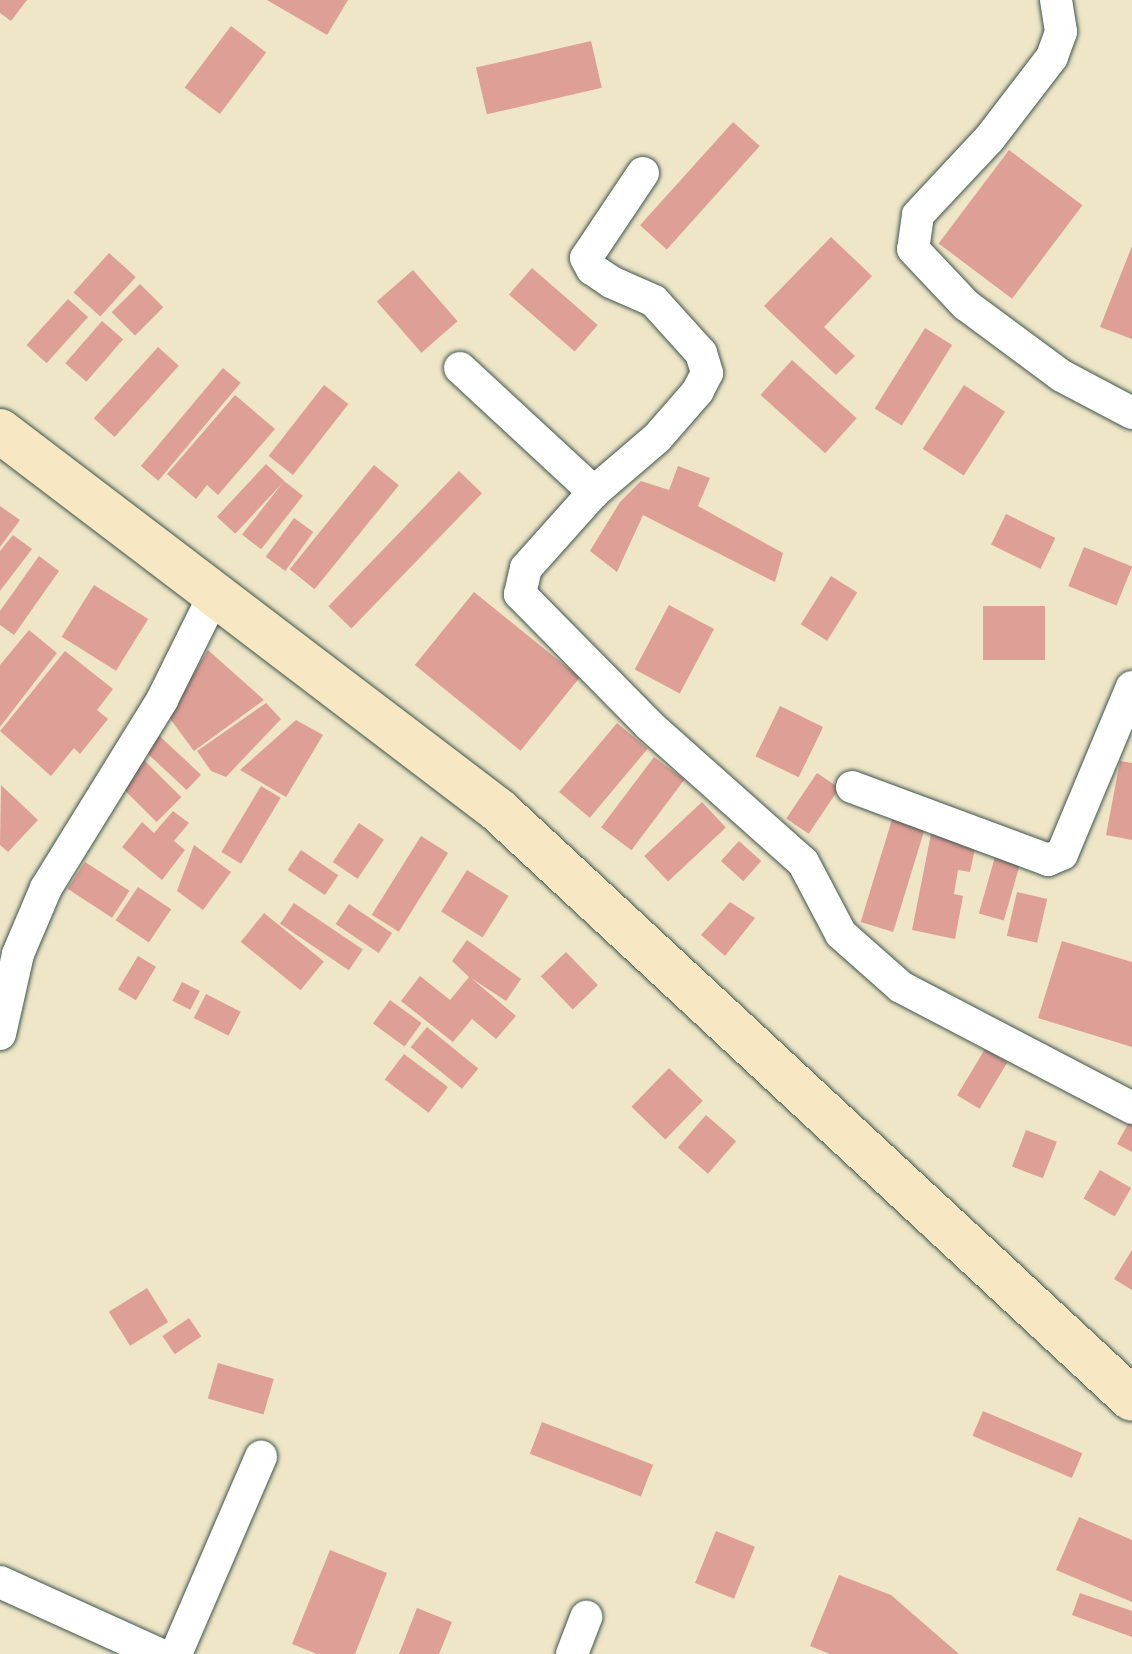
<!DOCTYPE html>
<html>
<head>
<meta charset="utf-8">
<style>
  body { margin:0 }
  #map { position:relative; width:1132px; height:1654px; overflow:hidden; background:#efe6c8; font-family:Mali,sans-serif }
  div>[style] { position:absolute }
  .building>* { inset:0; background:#de9f96; transform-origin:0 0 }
  .roads { filter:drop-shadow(0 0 2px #3e564a) drop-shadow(0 0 2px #3e564a) }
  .street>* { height:32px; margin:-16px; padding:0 16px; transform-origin:16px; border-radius:16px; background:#fff }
  .secondary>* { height:44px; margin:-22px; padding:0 22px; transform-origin:22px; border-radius:22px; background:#f7e8c3 }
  span { translate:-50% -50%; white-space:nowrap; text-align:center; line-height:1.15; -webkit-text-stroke:6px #fcf5e5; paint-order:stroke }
</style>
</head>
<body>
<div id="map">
  <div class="building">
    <div style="clip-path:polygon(0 0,27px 0,11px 21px,0 13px)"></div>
    <div style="clip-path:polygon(267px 0,348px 0,327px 35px)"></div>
    <div style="left:231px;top:26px;width:44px;height:77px;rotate:37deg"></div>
    <div style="left:591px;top:41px;width:48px;height:118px;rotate:77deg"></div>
    <div style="left:733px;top:122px;width:36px;height:139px;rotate:42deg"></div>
    <div style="left:1009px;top:150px;width:92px;height:117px;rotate:37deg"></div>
    <div style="clip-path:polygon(831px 237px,872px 276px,824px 327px,855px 356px,836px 375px,764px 306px)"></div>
    <div style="clip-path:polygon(1132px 246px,1132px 339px,1100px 327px)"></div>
    <div style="left:109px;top:253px;width:36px;height:53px;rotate:42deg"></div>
    <div style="left:532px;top:268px;width:87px;height:35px;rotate:41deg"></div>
    <div style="left:413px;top:270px;width:68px;height:48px;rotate:49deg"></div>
    <div style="left:140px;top:284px;width:33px;height:40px;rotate:45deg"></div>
    <div style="left:68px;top:299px;width:27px;height:62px;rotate:42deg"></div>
    <div style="left:102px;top:321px;width:28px;height:56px;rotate:41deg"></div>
    <div style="left:925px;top:328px;width:32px;height:95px;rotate:32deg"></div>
    <div style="left:158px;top:347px;width:28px;height:96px;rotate:42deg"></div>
    <div style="left:792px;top:360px;width:87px;height:47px;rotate:42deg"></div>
    <div style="left:223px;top:368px;width:23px;height:128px;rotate:40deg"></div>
    <div style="left:324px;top:385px;width:31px;height:90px;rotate:38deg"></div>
    <div style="left:964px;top:385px;width:49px;height:76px;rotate:33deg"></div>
    <div style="clip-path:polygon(235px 395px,275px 429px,218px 495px,207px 485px,196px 499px,167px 474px)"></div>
    <div style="left:266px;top:464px;width:25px;height:72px;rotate:43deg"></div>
    <div style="left:374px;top:465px;width:32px;height:134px;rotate:39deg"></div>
    <div style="clip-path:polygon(678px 466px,710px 478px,698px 506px,783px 553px,775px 582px,643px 515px,617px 572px,590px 551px,620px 502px,641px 481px,669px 490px)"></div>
    <div style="left:459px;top:471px;width:32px;height:188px;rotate:44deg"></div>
    <div style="left:284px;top:481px;width:24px;height:68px;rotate:38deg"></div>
    <div style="clip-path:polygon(0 506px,20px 520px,0 547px)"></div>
    <div style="left:1006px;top:514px;width:55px;height:34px;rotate:26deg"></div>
    <div style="left:294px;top:518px;width:24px;height:48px;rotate:36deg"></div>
    <div style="clip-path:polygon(13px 535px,32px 549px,0 591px,0 551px)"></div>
    <div style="left:1084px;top:547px;width:52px;height:42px;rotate:22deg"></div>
    <div style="clip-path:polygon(39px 556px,59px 571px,14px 635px,0 625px,0 611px)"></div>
    <div style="left:831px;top:576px;width:31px;height:57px;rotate:32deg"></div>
    <div style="left:94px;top:585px;width:64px;height:61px;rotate:32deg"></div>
    <div style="left:474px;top:592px;width:136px;height:94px;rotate:39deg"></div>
    <div style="left:669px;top:605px;width:51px;height:73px;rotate:28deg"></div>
    <div style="left:983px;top:606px;width:62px;height:54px"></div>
    <div style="clip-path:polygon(29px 630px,57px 653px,0 727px,0 665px)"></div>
    <div style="clip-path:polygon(208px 650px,264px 700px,194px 751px,168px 716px)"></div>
    <div style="clip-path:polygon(65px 651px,113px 689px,97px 710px,108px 719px,80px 754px,74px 748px,51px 776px,0 731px)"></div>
    <div style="clip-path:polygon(266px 703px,281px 719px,226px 777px,211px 771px,197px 751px)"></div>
    <div style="left:780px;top:706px;width:48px;height:56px;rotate:26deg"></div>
    <div style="clip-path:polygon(296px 720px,323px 735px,286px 797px,240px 770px)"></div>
    <div style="left:617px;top:723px;width:40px;height:90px;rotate:40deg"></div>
    <div style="left:152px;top:729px;width:67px;height:21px;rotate:43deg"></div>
    <div style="left:141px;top:757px;width:57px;height:35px;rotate:45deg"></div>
    <div style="left:654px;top:757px;width:38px;height:88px;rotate:37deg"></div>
    <div style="clip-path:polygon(1120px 761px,1132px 763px,1132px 840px,1106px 835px)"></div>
    <div style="left:817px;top:773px;width:27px;height:55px;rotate:34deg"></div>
    <div style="clip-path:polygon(1px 785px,38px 820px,8px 852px,0 845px)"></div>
    <div style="left:261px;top:786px;width:23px;height:77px;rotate:31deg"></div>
    <div style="left:702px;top:802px;width:35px;height:79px;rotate:47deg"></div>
    <div style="clip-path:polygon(173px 811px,189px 823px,174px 841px,185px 850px,162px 880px,122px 847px,142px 822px,154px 833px)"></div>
    <div style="left:894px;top:813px;width:34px;height:114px;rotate:17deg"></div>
    <div style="left:359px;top:823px;width:30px;height:47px;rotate:34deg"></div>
    <div style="clip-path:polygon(931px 834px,976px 844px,970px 872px,958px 870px,954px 894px,963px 896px,955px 939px,912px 930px)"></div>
    <div style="left:421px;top:836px;width:32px;height:93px;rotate:32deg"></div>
    <div style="left:739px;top:841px;width:30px;height:27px;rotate:42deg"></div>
    <div style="clip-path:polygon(194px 845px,231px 872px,203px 910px,177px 891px)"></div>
    <div style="left:301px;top:850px;width:45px;height:24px;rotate:34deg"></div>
    <div style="left:997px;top:850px;width:26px;height:66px;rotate:16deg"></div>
    <div style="left:85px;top:862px;width:53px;height:32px;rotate:33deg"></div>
    <div style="left:467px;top:870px;width:49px;height:49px;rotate:32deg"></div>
    <div style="left:138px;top:887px;width:40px;height:40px;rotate:34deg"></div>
    <div style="left:1017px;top:892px;width:31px;height:45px;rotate:13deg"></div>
    <div style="clip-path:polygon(730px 902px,755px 918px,725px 956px,701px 935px)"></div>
    <div style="left:294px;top:903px;width:83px;height:25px;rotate:34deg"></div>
    <div style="left:349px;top:904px;width:52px;height:24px;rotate:34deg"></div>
    <div style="left:264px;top:913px;width:77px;height:37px;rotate:39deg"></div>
    <div style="clip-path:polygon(467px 940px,521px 979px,506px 1001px,471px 978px,516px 1016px,496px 1039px,472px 1019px,453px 1042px,401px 1001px,420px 976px,450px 1000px,469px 977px,452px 961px)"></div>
    <div style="clip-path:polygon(1062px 941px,1132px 962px,1132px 1047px,1038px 1018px)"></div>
    <div style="left:566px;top:952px;width:46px;height:35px;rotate:46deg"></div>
    <div style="left:138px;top:956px;width:21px;height:39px;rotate:31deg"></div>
    <div style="left:182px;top:982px;width:20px;height:21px;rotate:27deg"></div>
    <div style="left:206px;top:994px;width:39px;height:27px;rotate:27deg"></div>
    <div style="left:390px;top:1000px;width:39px;height:29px;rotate:36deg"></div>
    <div style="left:427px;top:1027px;width:66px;height:26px;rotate:39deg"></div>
    <div style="left:985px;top:1049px;width:26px;height:54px;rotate:31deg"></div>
    <div style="left:404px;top:1054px;width:55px;height:32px;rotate:37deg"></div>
    <div style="left:669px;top:1068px;width:47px;height:54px;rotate:44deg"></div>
    <div style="left:706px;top:1115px;width:40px;height:43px;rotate:41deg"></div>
    <div style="clip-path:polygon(1129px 1122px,1132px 1123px,1132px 1152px,1117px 1144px)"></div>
    <div style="left:1026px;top:1130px;width:33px;height:39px;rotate:21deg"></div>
    <div style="left:1100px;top:1170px;width:36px;height:33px;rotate:30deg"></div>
    <div style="clip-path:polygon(1132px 1250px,1132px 1290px,1114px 1279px)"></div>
    <div style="left:147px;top:1288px;width:40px;height:45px;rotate:58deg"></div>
    <div style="left:189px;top:1318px;width:22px;height:32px;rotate:56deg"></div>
    <div style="left:218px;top:1363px;width:58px;height:37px;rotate:16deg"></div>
    <div style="left:983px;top:1411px;width:108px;height:27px;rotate:23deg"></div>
    <div style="left:542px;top:1422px;width:119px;height:34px;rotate:21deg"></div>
    <div style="clip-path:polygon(1079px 1517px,1132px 1540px,1132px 1602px,1056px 1570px)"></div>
    <div style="left:716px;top:1531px;width:42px;height:56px;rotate:22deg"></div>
    <div style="clip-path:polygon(330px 1550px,387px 1573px,355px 1654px,317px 1654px,292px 1644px)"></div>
    <div style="clip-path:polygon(839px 1575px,891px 1595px,959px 1654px,830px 1654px,810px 1646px)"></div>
    <div style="clip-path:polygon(1080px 1593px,1132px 1611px,1132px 1637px,1072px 1615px)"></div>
    <div style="clip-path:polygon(417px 1608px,452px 1622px,439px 1654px,399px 1654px)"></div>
  </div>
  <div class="roads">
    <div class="street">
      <div style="left:1056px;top:0;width:32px;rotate:81deg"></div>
      <div style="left:1061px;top:32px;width:27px;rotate:110deg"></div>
      <div style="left:1052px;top:57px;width:103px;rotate:127.5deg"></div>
      <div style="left:989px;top:139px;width:104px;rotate:133.1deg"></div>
      <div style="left:918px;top:215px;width:34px;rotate:98deg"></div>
      <div style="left:913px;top:249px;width:77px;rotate:46.6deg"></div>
      <div style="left:966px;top:305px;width:119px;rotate:36.5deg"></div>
      <div style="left:1062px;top:376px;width:79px;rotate:27.9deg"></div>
      <div style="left:643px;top:173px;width:102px;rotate:123.8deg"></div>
      <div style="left:586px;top:258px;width:13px;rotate:61deg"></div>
      <div style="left:592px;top:269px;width:23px;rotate:34deg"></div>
      <div style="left:611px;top:282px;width:47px;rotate:23.8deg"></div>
      <div style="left:654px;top:301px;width:70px;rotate:47.9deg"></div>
      <div style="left:701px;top:353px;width:21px;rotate:73deg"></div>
      <div style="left:707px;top:373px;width:20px;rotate:117deg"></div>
      <div style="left:698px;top:391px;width:62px;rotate:131.1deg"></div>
      <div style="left:657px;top:438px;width:83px;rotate:139.4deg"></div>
      <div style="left:594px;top:492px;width:102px;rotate:131.8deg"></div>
      <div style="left:526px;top:568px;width:27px;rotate:103deg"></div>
      <div style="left:520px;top:594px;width:184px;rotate:45.4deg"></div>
      <div style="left:649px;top:725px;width:206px;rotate:41.7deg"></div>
      <div style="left:803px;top:862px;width:81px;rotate:62.2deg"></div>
      <div style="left:841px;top:934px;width:80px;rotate:41.5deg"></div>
      <div style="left:901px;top:987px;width:261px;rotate:27.6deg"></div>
      <div style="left:460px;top:368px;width:183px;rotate:42.8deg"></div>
      <div style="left:852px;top:787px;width:209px;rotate:20.4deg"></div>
      <div style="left:1048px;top:860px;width:15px;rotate:-23deg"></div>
      <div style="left:1062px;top:854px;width:181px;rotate:-67.3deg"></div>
      <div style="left:0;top:1034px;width:82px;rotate:-77.3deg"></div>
      <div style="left:18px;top:954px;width:72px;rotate:-67deg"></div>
      <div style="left:46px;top:888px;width:221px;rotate:-58.3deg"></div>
      <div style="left:162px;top:700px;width:119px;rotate:-63.6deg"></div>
      <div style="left:0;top:1582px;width:175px;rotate:24.4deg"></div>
      <div style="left:176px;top:1654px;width:215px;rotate:-66.7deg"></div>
      <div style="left:572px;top:1654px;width:40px;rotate:-69deg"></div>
    </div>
    <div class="secondary">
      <div style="left:0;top:431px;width:626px;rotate:37.27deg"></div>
      <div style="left:498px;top:810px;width:865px;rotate:42.89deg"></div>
    </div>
  </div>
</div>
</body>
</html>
